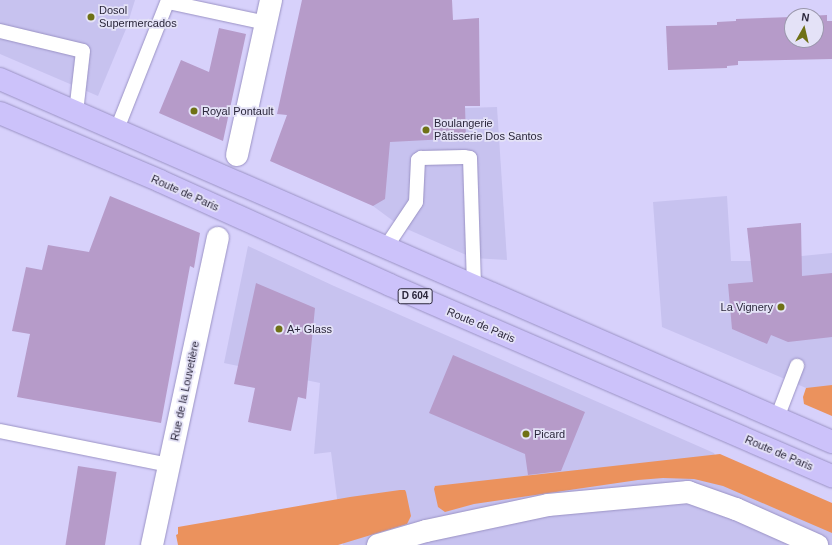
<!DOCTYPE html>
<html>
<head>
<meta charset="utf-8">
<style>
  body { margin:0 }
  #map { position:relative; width:832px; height:545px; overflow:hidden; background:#d7d1fb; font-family:Arial,sans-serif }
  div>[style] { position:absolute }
  .built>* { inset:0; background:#c7c2ef }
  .green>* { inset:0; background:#eb925d }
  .building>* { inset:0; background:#b69bc9; transform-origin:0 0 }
  .roads { filter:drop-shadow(0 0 1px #9a92c4) drop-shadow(0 0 1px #9a92c4) }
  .lane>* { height:14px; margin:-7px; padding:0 7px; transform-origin:7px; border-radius:7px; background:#fff }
  .street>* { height:22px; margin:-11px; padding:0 11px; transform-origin:11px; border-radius:11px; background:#fff }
  .primary>* { height:22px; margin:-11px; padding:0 11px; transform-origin:11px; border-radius:11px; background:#ccc2fa }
  .dots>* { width:11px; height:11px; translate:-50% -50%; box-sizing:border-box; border:2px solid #e4e2f7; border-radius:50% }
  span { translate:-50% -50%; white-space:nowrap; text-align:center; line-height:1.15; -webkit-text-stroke:3.5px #e4e2f7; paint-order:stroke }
  .shield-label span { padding:1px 3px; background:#e4e2f7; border:1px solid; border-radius:3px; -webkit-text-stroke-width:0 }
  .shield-label { font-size:10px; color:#2b273b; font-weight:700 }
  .poi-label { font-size:11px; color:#2b273b }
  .left { translate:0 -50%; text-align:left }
  .right { translate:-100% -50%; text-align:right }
  .street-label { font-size:11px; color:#2b273b }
  .north { position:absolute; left:784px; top:8px; width:40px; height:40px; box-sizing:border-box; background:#e4e2f7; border:1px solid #9a97ac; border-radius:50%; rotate:8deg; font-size:11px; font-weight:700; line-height:16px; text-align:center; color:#2b273b }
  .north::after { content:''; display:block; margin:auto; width:14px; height:18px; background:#6f7116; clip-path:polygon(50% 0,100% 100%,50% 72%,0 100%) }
</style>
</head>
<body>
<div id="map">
  <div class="built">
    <div style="clip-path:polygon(0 0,135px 0,126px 29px,98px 96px,0 54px)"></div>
    <div style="clip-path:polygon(497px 107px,507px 260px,473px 258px,400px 226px,373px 206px,373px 111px)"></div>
    <div style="clip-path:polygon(727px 196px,731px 261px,751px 261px,832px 253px,832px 399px,662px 327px,653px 202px)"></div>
    <div style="clip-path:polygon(248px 246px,334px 286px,714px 453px,725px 481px,832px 530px,832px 545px,343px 545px,331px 452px,314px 454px,320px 383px,224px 363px)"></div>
  </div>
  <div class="green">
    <div style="clip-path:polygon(832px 385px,832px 416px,804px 404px,803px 397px,806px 388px)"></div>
    <div style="clip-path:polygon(720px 454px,832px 503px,832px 533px,723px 486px,694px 479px,663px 478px,638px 480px,474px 504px,445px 512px,438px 507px,434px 489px,435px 486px)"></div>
    <div style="clip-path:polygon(400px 490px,405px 490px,406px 492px,411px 516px,407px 524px,338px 545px,178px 545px,176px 535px,178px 534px,178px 527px,350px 497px)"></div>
  </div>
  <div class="building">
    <div style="clip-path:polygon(302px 0,452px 0,453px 20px,479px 18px,480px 106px,465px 106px,466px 138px,390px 142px,385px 199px,373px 206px,270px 161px,287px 115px,277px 114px)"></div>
    <div style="clip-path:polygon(827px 15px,827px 21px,832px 21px,832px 59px,738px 61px,738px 65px,727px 66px,727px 68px,668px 70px,666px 26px,717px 25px,717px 22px,736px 21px,736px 19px,792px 17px,792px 40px,816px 40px,816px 16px,808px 16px)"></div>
    <div style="clip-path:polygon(219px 28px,246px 34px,223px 141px,159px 113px,181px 60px,209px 72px)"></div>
    <div style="clip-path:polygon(110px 196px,200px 233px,194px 268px,190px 266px,161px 423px,17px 397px,30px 334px,12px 331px,26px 267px,42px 270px,48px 245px,89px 252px)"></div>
    <div style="clip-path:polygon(801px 223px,802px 276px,832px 273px,832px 337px,788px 342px,771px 335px,767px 344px,732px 329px,728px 284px,753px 282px,747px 228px)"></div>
    <div style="clip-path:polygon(256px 283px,315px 308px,306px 399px,298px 397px,291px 431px,248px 422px,255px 388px,234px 384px)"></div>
    <div style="clip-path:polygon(453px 355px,585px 412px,561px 471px,528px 475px,525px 454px,429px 413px)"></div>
    <div style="left:78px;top:466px;width:39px;height:80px;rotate:9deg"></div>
  </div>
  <div class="roads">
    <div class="lane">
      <div style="left:168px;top:2px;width:100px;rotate:12.1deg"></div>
      <div style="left:0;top:31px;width:85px;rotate:13.5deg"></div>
      <div style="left:83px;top:51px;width:61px;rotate:96.5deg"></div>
      <div style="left:117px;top:129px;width:139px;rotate:-68.4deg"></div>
      <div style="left:386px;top:247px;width:54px;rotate:-56.3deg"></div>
      <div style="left:416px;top:202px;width:42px;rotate:-87.3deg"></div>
      <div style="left:418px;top:160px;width:4px;rotate:-34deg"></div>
      <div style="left:421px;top:158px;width:43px;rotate:-1.3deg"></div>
      <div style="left:464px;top:157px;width:6px;rotate:9deg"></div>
      <div style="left:470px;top:158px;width:128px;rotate:88.2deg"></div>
      <div style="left:777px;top:418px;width:56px;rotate:-69deg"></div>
      <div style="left:0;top:431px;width:171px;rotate:11.4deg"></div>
    </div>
    <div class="street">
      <div style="left:237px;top:155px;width:159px;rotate:-77.6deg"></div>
      <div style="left:152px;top:545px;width:314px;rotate:-77.9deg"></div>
      <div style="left:378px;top:545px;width:50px;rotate:-16.3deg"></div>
      <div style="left:426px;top:531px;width:125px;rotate:-12deg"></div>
      <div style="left:548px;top:505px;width:141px;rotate:-5.3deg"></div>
      <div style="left:688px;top:492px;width:51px;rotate:19.5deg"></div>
      <div style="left:736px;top:509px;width:89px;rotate:24deg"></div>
    </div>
    <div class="primary">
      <div style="left:0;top:79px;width:908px;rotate:23.57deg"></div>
      <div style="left:0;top:113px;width:174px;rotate:23deg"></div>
      <div style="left:160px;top:181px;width:252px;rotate:24.3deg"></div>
      <div style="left:390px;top:285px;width:482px;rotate:23.4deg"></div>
    </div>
  </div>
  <div class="dots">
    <div style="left:91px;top:17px;background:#6f7116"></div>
    <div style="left:194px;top:111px;background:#6f7116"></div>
    <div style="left:426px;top:130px;background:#6f7116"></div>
    <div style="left:781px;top:307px;background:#6f7116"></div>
    <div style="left:279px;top:329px;background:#6f7116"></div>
    <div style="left:526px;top:434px;background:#6f7116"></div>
  </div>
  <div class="shield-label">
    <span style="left:415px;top:296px">D 604</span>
  </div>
  <div class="poi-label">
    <span class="left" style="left:99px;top:17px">Dosol<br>Supermercados</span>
    <span class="left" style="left:202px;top:111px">Royal Pontault</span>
    <span class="left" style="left:434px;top:130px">Boulangerie<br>Pâtisserie Dos Santos</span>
    <span class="right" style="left:773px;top:307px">La Vignery</span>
    <span class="left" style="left:287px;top:329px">A+ Glass</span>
    <span class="left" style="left:534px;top:434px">Picard</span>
  </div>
  <div class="street-label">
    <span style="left:185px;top:193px;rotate:24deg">Route de Paris</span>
    <span style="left:481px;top:325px;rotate:23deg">Route de Paris</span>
    <span style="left:185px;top:391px;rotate:-78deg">Rue de la Louvetière</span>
    <span style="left:779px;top:453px;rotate:23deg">Route de Paris</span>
  </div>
  <div class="north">N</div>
</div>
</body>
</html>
